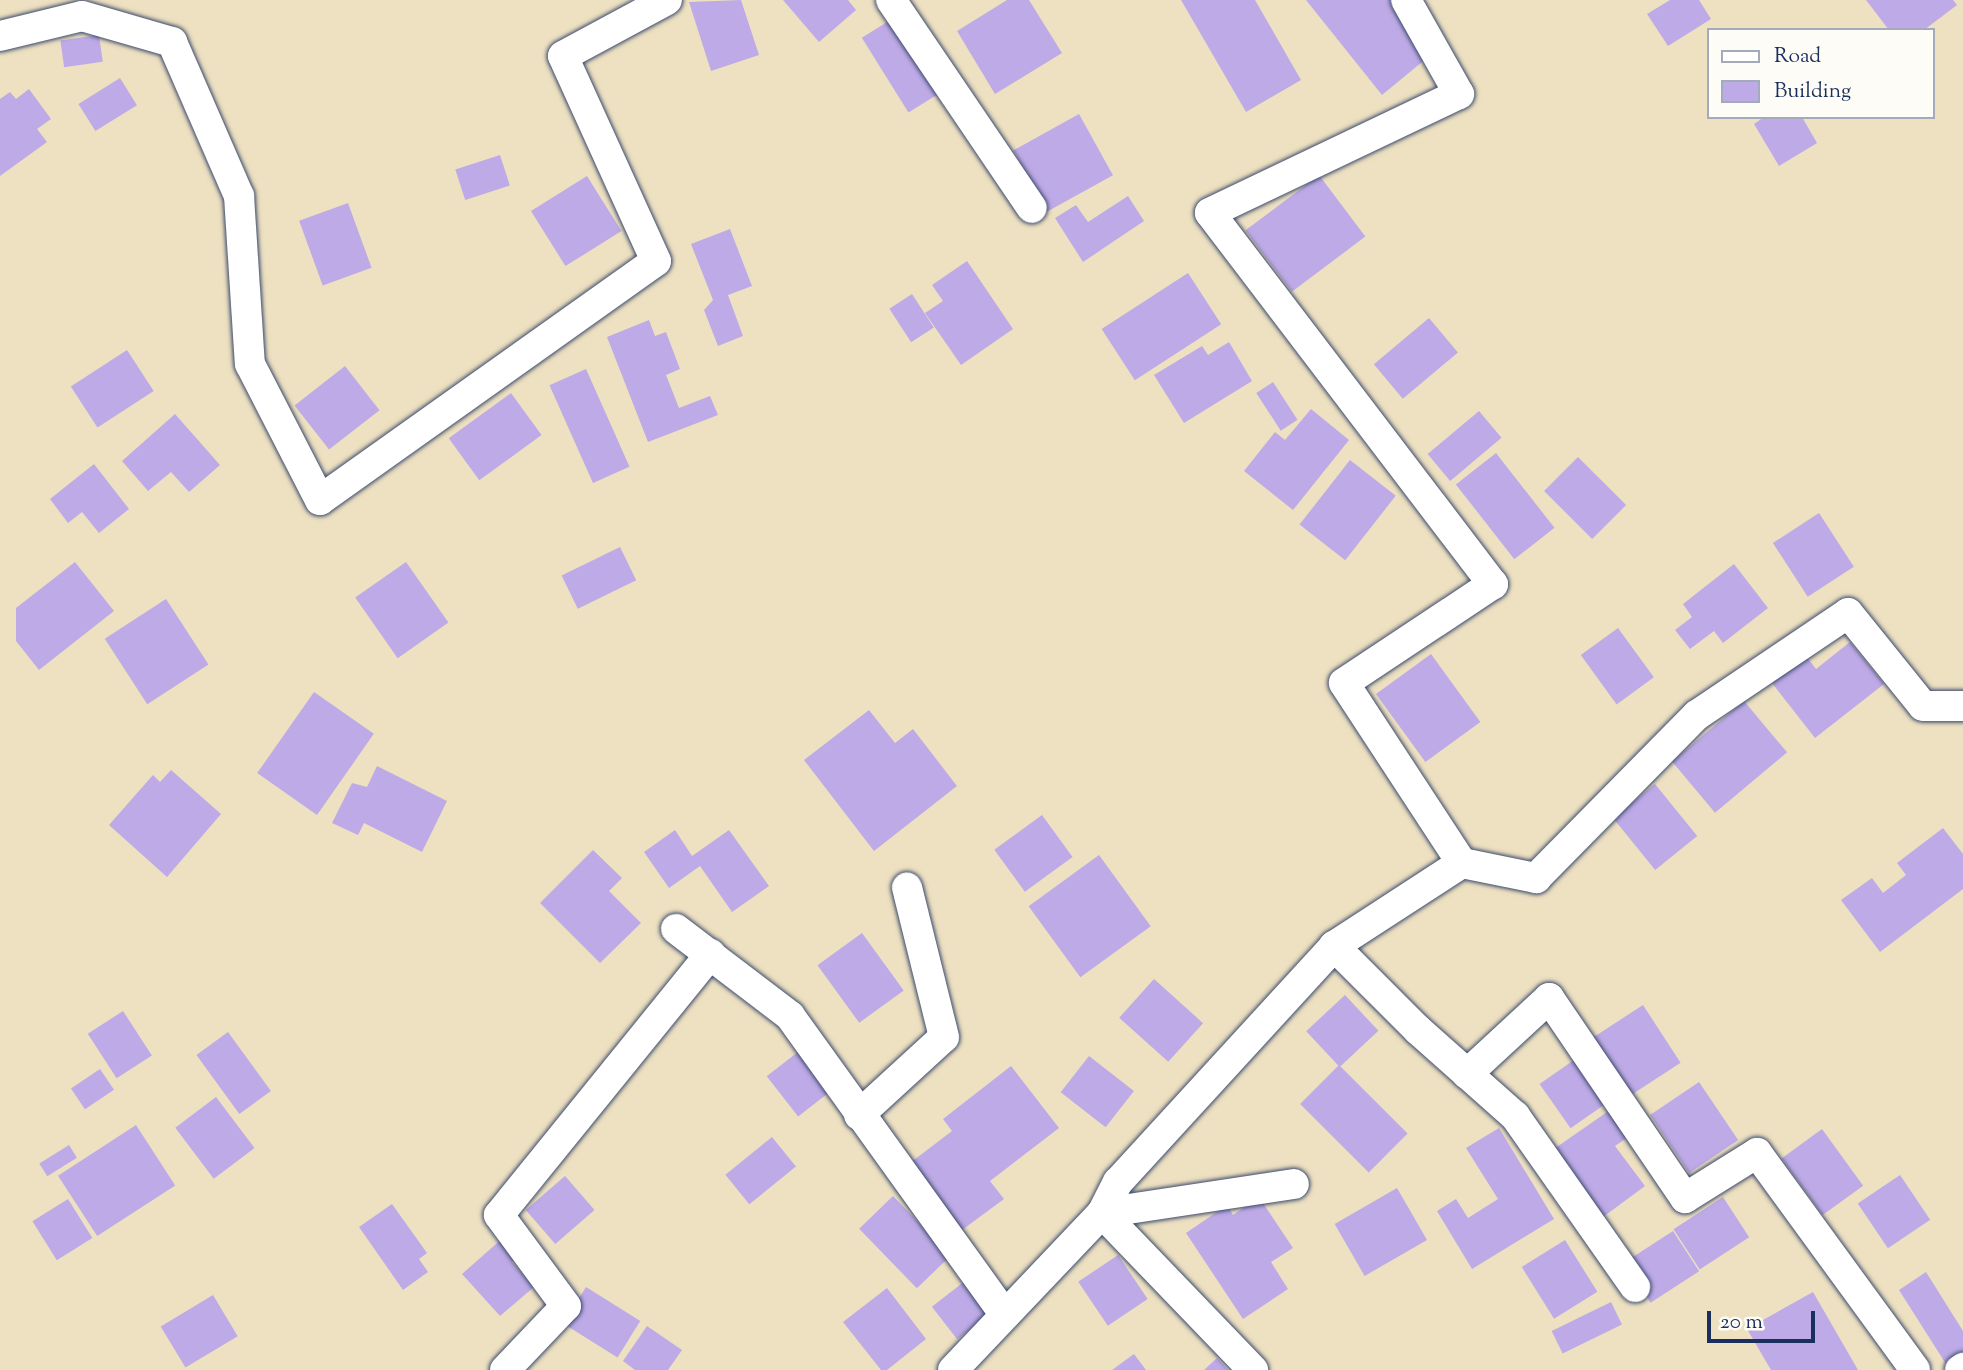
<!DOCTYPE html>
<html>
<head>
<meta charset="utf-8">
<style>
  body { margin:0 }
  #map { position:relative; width:1963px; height:1370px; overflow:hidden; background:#eee1c1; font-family:"Sorts Mill Goudy",serif }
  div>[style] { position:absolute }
  .building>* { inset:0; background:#beaae6; transform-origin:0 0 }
  .roads { filter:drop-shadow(0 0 2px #3b4a6d) drop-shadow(0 0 2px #3b4a6d) }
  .street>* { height:30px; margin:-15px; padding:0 15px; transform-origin:15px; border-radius:15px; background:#fff }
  span { translate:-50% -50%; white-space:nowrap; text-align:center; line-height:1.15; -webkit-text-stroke:7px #fdfcf7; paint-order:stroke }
  .legend { position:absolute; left:1707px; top:28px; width:228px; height:91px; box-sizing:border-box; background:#fdfcf7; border:2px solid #a3aaba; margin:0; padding:9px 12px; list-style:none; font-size:21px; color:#1b2f5e }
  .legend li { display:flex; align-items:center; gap:14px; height:35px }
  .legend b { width:35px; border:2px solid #a3aaba }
  .scale { position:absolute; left:1707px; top:1311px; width:108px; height:32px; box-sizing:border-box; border:4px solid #1b2f5e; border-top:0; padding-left:9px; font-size:21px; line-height:24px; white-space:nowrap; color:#1b2f5e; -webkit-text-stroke:5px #fdfcf7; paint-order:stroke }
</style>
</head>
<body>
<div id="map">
  <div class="building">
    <div style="clip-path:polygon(741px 0,759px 55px,711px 71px,689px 2px)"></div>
    <div style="clip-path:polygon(783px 0,848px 0,856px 10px,819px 42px)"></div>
    <div style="clip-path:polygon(1007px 0,1029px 0,1062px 53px,995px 94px,957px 31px)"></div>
    <div style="clip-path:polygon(1181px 0,1255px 0,1301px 80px,1246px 112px)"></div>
    <div style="clip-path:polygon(1306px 0,1391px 0,1433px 53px,1382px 95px)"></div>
    <div style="clip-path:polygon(1670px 0,1699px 0,1711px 19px,1668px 46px,1647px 14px)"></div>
    <div style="clip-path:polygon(1866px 0,1953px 0,1957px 5px,1924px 30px,1889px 30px)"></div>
    <div style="left:900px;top:14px;width:88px;height:45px;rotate:58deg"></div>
    <div style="left:99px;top:35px;width:27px;height:39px;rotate:82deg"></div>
    <div style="left:120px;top:78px;width:32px;height:49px;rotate:58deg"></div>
    <div style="clip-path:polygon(29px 89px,51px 119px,37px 129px,47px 142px,0 176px,0 99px,10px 92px,16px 99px)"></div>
    <div style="left:1079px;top:114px;width:70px;height:75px;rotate:61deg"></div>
    <div style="clip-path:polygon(1764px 117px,1802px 117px,1817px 143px,1779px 166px,1754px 124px)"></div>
    <div style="left:500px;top:155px;width:32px;height:47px;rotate:72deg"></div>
    <div style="left:1319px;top:175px;width:77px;height:92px;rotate:53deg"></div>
    <div style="left:587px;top:176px;width:65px;height:66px;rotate:58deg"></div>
    <div style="clip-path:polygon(1128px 196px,1144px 221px,1083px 262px,1055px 218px,1076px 205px,1088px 222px)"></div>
    <div style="left:348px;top:203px;width:69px;height:52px;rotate:70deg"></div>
    <div style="clip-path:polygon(730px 229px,752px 286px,728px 295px,743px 336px,718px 346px,704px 310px,713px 300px,691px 244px)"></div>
    <div style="clip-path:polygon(967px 261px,1013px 329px,961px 365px,925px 313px,943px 301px,932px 285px)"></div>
    <div style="left:1188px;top:273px;width:61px;height:103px;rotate:57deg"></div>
    <div style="left:912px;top:294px;width:40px;height:27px;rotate:57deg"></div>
    <div style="left:1429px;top:318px;width:45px;height:72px;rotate:50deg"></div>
    <div style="clip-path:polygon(649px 320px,655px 336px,666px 332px,680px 369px,666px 375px,679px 408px,710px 396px,718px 415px,648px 442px,607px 337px)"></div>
    <div style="clip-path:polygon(1229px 342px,1252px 381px,1184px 423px,1154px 375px,1202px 346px,1208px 355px)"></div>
    <div style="left:127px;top:350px;width:49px;height:67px;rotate:57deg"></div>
    <div style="left:345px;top:366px;width:56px;height:64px;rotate:52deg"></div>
    <div style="left:586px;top:369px;width:107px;height:40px;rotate:66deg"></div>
    <div style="left:1273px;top:382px;width:45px;height:20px;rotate:57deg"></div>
    <div style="left:511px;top:393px;width:52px;height:77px;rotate:54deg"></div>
    <div style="clip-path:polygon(1311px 409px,1349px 440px,1293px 510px,1244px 471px,1275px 432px,1285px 440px)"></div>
    <div style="left:1479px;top:411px;width:35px;height:67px;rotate:50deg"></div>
    <div style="clip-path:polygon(175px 414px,220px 465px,189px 492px,171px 472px,148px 491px,122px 461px)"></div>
    <div style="left:1496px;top:453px;width:95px;height:51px;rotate:52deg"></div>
    <div style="left:1578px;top:457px;width:68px;height:48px;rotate:45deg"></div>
    <div style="left:1350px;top:460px;width:58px;height:82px;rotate:38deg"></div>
    <div style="clip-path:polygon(94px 464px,129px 509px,99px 533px,82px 512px,68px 523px,50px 499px)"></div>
    <div style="left:1819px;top:513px;width:64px;height:55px;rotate:57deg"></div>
    <div style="left:620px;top:547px;width:37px;height:65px;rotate:64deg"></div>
    <div style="clip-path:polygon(75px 562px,114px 611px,39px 670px,16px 641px,16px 608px)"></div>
    <div style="left:406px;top:562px;width:74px;height:62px;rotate:55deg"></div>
    <div style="clip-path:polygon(1734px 564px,1768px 608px,1723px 643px,1714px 631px,1690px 649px,1675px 630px,1692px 617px,1683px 604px)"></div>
    <div style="left:166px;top:599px;width:78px;height:73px;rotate:57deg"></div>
    <div style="left:1618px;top:628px;width:61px;height:46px;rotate:54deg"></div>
    <div style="clip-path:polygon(1850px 642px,1884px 684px,1815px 738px,1772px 683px,1806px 656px,1816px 669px)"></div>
    <div style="left:1431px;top:654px;width:84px;height:68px;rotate:54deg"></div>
    <div style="left:314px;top:692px;width:73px;height:99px;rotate:35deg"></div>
    <div style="left:1744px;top:701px;width:67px;height:94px;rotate:50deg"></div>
    <div style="clip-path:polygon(869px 710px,895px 743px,913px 729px,957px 786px,874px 851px,804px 760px)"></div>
    <div style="clip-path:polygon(377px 766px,447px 801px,422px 852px,364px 823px,358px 835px,332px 823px,352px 783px,367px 787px)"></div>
    <div style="clip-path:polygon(171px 770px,221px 814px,167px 877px,109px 825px,153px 775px,160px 782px)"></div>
    <div style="left:1655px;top:784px;width:67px;height:54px;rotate:51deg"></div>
    <div style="left:1042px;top:815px;width:52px;height:59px;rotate:54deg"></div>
    <div style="clip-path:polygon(1943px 828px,1963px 854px,1963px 889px,1880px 952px,1841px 900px,1872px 878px,1883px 893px,1906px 875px,1897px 863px)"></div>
    <div style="clip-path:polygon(675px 830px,692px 856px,729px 830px,769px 886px,732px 912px,700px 866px,669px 888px,644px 852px)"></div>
    <div style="clip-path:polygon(593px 850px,622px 878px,609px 891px,641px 923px,600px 963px,540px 903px)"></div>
    <div style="left:1099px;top:855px;width:88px;height:87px;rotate:54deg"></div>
    <div style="left:862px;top:933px;width:71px;height:55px;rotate:54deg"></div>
    <div style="left:1154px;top:979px;width:66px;height:52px;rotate:42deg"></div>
    <div style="left:1345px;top:995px;width:49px;height:53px;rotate:47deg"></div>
    <div style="left:1643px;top:1005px;width:69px;height:59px;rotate:57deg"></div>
    <div style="left:123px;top:1011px;width:53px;height:42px;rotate:57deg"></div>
    <div style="left:228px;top:1032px;width:73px;height:39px;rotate:54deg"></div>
    <div style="left:803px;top:1048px;width:51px;height:46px;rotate:52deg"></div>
    <div style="left:1089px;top:1056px;width:57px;height:46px;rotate:38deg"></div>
    <div style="left:1574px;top:1060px;width:54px;height:42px;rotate:55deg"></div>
    <div style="left:1339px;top:1065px;width:97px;height:55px;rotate:45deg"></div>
    <div style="clip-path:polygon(1011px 1066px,1059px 1128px,990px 1181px,1004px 1199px,962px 1230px,910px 1163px,952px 1131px,943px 1119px)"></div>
    <div style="left:100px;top:1069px;width:25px;height:35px;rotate:56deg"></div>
    <div style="left:1699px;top:1082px;width:70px;height:59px;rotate:56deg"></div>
    <div style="left:216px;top:1097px;width:64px;height:51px;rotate:53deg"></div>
    <div style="clip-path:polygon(1610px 1110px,1628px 1137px,1615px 1146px,1645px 1186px,1599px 1220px,1551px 1151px)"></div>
    <div style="left:136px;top:1125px;width:72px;height:93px;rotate:57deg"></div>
    <div style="clip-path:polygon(1499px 1128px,1554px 1219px,1472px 1269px,1437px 1211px,1456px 1199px,1468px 1218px,1498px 1199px,1466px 1148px)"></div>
    <div style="left:1822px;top:1129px;width:70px;height:50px;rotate:54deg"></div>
    <div style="left:772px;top:1137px;width:38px;height:60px;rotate:51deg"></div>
    <div style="left:69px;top:1145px;width:15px;height:35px;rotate:58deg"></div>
    <div style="left:1900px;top:1175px;width:54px;height:51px;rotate:56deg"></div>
    <div style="left:565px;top:1176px;width:45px;height:52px;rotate:49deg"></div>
    <div style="left:1397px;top:1188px;width:60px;height:72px;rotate:60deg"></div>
    <div style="left:893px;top:1196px;width:83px;height:47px;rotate:46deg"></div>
    <div style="clip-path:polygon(1259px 1197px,1293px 1248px,1271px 1262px,1288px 1289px,1243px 1319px,1186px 1233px,1227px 1205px,1233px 1215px)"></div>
    <div style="left:1723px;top:1197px;width:48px;height:59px;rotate:57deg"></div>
    <div style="left:68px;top:1199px;width:46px;height:42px;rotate:58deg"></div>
    <div style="clip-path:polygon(392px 1204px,427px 1253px,419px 1259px,428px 1272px,403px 1290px,359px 1227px)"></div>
    <div style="left:1673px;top:1231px;width:48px;height:58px;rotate:57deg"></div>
    <div style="clip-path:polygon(504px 1237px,520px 1256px,512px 1262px,534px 1287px,500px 1316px,462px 1274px)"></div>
    <div style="left:1565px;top:1240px;width:61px;height:51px;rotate:58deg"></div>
    <div style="left:1118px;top:1255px;width:53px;height:48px;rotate:56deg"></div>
    <div style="clip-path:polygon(1926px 1272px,1963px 1331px,1963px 1353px,1946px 1364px,1899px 1290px)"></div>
    <div style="left:965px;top:1281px;width:41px;height:42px;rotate:52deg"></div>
    <div style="left:586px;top:1287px;width:64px;height:43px;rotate:32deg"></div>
    <div style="clip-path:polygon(887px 1288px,926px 1339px,887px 1370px,881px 1370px,843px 1322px)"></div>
    <div style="clip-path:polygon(1813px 1292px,1858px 1370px,1771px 1370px,1747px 1329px)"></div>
    <div style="left:213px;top:1295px;width:48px;height:61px;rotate:59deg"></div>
    <div style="left:1611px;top:1302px;width:25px;height:66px;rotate:64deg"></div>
    <div style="clip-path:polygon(647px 1326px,682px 1350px,668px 1370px,635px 1370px,623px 1361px)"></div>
    <div style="clip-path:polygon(1134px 1354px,1146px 1370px,1112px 1370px)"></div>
    <div style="clip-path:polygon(1217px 1358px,1228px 1370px,1204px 1370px)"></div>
  </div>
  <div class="roads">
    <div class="street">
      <div style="left:891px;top:0;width:251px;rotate:55.9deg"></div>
      <div style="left:1406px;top:0;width:108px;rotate:60.6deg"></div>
      <div style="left:1459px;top:94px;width:276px;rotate:154.5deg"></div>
      <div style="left:1210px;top:213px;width:467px;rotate:52.7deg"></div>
      <div style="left:1493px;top:584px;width:179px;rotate:146.4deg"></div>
      <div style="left:1344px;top:683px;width:215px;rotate:56.8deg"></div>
      <div style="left:0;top:36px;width:84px;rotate:-13.7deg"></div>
      <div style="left:82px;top:16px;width:94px;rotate:16.1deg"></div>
      <div style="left:172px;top:42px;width:168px;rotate:66.5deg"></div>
      <div style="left:239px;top:196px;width:168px;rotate:86.3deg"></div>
      <div style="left:250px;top:364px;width:153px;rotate:62.8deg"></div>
      <div style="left:320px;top:500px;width:412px;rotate:-35.4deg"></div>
      <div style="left:656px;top:261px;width:225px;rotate:-114.4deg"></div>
      <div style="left:563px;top:56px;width:118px;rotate:-28.3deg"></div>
      <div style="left:676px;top:929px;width:143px;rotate:37.3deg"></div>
      <div style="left:790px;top:1016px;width:368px;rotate:54.3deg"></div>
      <div style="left:1334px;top:946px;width:119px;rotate:45deg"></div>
      <div style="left:1418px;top:1030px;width:130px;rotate:41.6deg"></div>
      <div style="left:1515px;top:1116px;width:209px;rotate:54.9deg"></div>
      <div style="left:1467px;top:1074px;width:112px;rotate:-42.8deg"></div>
      <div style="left:1549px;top:998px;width:242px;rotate:55.8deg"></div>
      <div style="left:1685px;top:1198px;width:85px;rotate:-32deg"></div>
      <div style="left:1757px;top:1153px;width:268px;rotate:53.9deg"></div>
      <div style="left:859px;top:1115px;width:115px;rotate:-42.5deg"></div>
      <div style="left:944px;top:1037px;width:154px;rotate:-103.9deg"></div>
      <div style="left:1102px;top:1213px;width:218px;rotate:46.1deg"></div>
      <div style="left:1102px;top:1213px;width:194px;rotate:-8.6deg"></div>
      <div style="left:505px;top:1370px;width:88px;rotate:-46.4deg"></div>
      <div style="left:566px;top:1306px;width:113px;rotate:-126.4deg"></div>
      <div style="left:499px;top:1215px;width:336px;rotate:-51deg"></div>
      <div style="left:953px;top:1370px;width:216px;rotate:-46.5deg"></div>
      <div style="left:1102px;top:1213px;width:35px;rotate:-63deg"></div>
      <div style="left:1118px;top:1182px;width:320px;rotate:-47.5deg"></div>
      <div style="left:1334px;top:946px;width:153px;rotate:-33deg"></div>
      <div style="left:1462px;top:863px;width:76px;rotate:11.5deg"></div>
      <div style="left:1536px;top:878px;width:229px;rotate:-45.4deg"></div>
      <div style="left:1697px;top:715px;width:182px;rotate:-34deg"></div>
      <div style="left:1848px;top:613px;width:119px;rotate:51.1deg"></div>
      <div style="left:1923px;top:706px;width:40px"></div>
      <div style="left:1960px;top:1370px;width:4px;rotate:-34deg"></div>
    </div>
  </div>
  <ul class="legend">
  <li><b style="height:9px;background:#fff"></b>Road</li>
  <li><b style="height:19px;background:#beaae6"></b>Building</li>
  </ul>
  <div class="scale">20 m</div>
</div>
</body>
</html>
